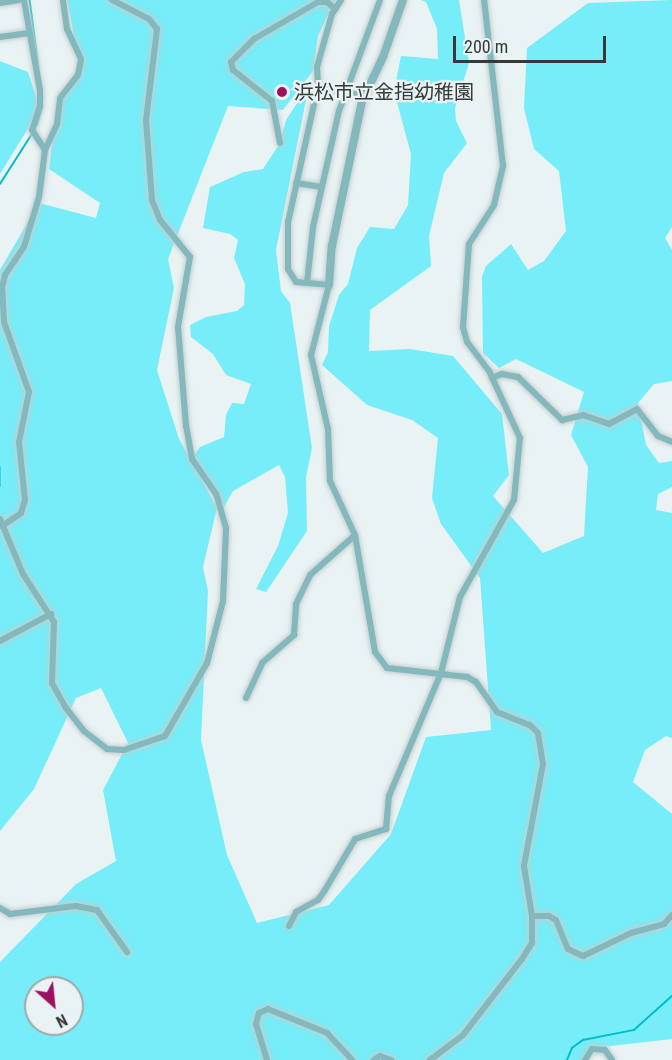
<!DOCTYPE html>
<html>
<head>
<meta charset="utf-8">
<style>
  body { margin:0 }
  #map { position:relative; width:672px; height:1060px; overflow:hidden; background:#e9f3f4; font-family:"Roboto Condensed","Noto Sans JP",sans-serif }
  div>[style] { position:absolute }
  .green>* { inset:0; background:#76edf8 }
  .stream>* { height:1.5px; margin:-0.75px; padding:0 0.75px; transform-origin:0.75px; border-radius:0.75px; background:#00becb }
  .roads { filter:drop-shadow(0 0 2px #c5cecf) drop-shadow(0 0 2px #c5cecf) }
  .minor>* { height:6px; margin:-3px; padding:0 3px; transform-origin:3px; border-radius:3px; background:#83b8bd }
  .tertiary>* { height:8px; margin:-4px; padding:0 4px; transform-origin:4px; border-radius:4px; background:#83b8bd }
  .dots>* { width:16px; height:16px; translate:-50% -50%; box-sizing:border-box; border:3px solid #e9f3f4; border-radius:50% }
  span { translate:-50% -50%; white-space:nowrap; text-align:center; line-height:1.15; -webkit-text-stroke:4.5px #e9f3f4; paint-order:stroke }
  .poi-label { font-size:20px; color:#363a3a }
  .left { translate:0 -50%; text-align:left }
  .north { position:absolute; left:24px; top:976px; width:60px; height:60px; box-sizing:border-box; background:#e9f3f4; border:2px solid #a1a9aa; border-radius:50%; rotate:153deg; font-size:16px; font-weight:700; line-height:24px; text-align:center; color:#363a3a }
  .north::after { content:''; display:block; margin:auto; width:21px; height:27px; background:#9c1160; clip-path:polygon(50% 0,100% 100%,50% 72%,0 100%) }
  .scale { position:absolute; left:453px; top:36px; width:153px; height:27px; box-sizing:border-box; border:3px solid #363a3a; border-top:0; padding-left:8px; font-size:18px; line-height:21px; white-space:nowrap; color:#363a3a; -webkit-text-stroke:4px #e9f3f4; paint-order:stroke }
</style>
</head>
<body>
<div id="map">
  <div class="green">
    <div style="clip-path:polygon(evenodd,67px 0,335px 0,318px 36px,313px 71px,283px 110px,228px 106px,168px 259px,174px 288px,157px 370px,179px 439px,196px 468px,194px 455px,200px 447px,224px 437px,226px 415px,232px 403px,244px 404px,251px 384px,226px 375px,213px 354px,191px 337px,190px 325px,206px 317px,237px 311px,244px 305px,245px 284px,234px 258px,238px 240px,230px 234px,203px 228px,210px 187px,244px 172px,263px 169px,280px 143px,286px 120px,309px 85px,276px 250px,281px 291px,290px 303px,312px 448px,306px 477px,307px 531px,266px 592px,256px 589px,278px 546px,288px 513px,285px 477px,279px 465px,233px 491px,223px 509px,200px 476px,217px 508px,203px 567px,208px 591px,201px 740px,227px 855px,257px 923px,329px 905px,391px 834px,426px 737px,491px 730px,480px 578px,441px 524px,432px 498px,438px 438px,412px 420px,367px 405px,322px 365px,328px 352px,329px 326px,339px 295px,348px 284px,357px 248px,370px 227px,394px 229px,408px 205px,411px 154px,394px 91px,401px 56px,438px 59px,437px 29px,426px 2px,421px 0,459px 0,469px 63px,455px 108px,456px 121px,467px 143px,444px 173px,429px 236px,431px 266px,370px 310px,369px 351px,410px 349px,453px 356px,502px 414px,509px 475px,493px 496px,543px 553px,584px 536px,588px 467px,571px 435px,584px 392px,516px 359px,499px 368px,483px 353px,482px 277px,486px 266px,511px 244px,528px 270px,544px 261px,566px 231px,559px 171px,534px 149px,524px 108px,527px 48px,588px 3px,672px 0,672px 227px,665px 238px,672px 250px,672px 381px,654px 384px,638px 403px,646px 445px,659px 463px,672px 461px,672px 487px,658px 494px,656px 510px,672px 513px,672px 738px,666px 736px,645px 750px,633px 782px,672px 814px,672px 1039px,593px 1048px,584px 1060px,0 1060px,0 962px,76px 884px,116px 861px,103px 790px,128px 743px,101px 688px,76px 698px,34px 789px,0 831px,0 270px,39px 203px,96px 218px,100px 203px,49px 169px,57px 99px,80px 66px,67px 0,36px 988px,72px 988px,72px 1024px,36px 1024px,36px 988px)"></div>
    <div style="clip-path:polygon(0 61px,28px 72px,40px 109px,0 174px)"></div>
  </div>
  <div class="stream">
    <div style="left:30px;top:0;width:100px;rotate:82.5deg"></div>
    <div style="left:37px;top:125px;width:19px;rotate:-74deg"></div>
    <div style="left:0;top:184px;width:59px;rotate:-57.4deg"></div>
    <div style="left:0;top:467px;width:19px;rotate:90deg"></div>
    <div style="left:567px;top:1060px;width:13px;rotate:-67deg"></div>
    <div style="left:572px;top:1048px;width:14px;rotate:-36deg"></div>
    <div style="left:583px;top:1040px;width:52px;rotate:-11.1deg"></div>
    <div style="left:634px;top:1030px;width:51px;rotate:-41.8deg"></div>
  </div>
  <div class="roads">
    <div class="minor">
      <div style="left:24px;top:0;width:92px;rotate:80deg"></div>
      <div style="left:40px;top:91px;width:15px;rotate:90deg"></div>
      <div style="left:40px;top:106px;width:25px;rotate:108deg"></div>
      <div style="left:32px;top:130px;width:24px;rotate:57deg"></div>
      <div style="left:341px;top:0;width:17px;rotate:123deg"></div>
      <div style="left:332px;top:14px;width:55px;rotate:105.8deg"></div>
      <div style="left:317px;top:67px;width:19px;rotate:87deg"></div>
      <div style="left:318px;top:86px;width:139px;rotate:102.4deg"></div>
      <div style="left:288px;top:222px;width:47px;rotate:90deg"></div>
      <div style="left:288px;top:269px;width:15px;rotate:58deg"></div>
      <div style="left:296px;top:282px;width:33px;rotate:5deg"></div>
      <div style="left:329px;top:285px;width:72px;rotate:104.4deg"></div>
      <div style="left:311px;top:355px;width:76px;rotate:77.1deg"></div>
      <div style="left:328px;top:429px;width:52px;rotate:87.8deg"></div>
      <div style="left:330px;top:481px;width:60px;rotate:65.2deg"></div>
      <div style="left:355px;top:535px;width:119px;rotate:80.3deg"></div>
      <div style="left:375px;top:652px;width:20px;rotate:53deg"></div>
      <div style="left:387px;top:668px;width:81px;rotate:6.4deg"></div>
      <div style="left:467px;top:677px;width:10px;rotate:29deg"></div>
      <div style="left:476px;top:682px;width:37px;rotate:55deg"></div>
      <div style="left:497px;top:712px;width:35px;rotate:22deg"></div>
      <div style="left:530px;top:725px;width:11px;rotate:45deg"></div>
      <div style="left:538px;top:733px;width:31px;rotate:81deg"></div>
      <div style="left:543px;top:764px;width:104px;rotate:100.6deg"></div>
      <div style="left:524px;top:866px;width:51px;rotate:80.9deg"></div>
      <div style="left:532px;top:916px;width:17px"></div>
      <div style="left:549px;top:916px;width:8px;rotate:30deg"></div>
      <div style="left:556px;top:920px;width:31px;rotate:68deg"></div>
      <div style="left:568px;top:949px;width:17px;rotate:25deg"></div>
      <div style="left:583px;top:956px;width:53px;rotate:-25.6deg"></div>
      <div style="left:631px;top:933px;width:34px;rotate:-15deg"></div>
      <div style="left:664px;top:924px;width:12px;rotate:-48deg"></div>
      <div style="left:0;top:3px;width:19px;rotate:-9deg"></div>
      <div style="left:0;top:37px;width:29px;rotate:-8deg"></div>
      <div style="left:318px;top:86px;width:46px;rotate:12.5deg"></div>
      <div style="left:280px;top:143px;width:43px;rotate:-100.8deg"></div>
      <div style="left:272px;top:101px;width:50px;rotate:-141.5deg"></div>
      <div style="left:233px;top:70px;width:8px;rotate:-104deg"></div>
      <div style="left:231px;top:62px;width:33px;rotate:-45deg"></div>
      <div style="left:254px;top:39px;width:74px;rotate:-30deg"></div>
      <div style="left:318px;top:2px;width:9px"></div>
      <div style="left:327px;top:2px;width:11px;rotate:41deg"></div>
      <div style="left:296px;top:183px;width:26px;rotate:9deg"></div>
      <div style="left:307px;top:283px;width:56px;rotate:-83.9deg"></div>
      <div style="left:313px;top:227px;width:119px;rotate:-77.4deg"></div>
      <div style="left:339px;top:111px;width:118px;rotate:-69.7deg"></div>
      <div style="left:492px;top:378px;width:11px;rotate:-22deg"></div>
      <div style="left:502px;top:374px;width:16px;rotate:11deg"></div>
      <div style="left:518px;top:377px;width:62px;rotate:44.3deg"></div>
      <div style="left:562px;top:420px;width:22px;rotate:-13deg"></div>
      <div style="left:583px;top:415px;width:28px;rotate:19deg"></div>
      <div style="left:609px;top:424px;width:32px;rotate:-28deg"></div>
      <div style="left:637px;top:409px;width:34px;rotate:52deg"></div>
      <div style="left:658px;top:436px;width:15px;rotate:23deg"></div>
      <div style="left:0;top:519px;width:60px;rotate:67.3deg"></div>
      <div style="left:23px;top:574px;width:57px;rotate:57.1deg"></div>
      <div style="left:54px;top:622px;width:61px;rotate:91.9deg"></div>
      <div style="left:52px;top:683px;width:29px;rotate:61deg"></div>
      <div style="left:66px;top:708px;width:29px;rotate:52deg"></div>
      <div style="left:84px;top:731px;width:29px;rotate:38deg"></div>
      <div style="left:107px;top:749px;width:17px;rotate:3deg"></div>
      <div style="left:124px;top:750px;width:43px;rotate:-18.9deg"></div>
      <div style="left:165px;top:736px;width:84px;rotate:-60.1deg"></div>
      <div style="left:207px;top:663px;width:64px;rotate:-75.5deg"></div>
      <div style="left:223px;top:601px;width:73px;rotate:-87.6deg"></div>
      <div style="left:226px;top:528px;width:35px;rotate:-106deg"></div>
      <div style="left:216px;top:494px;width:42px;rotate:-124.4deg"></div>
      <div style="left:192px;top:459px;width:34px;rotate:-100deg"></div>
      <div style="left:186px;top:426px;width:99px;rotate:-94.6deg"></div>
      <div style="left:178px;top:327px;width:71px;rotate:-80.3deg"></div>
      <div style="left:190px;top:257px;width:48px;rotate:-129deg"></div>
      <div style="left:160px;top:220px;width:22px;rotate:-112deg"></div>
      <div style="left:152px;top:200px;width:80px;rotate:-94.3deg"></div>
      <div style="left:146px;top:120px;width:92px;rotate:-83.1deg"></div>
      <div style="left:157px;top:29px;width:13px;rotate:-129deg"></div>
      <div style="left:149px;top:19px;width:42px;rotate:-152.8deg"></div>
      <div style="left:2px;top:526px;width:23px;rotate:-34deg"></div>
      <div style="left:21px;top:513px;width:14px;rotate:-73deg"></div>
      <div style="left:25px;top:500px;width:58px;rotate:-95.9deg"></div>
      <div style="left:19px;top:442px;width:51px;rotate:-78.7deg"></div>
      <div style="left:29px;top:392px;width:74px;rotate:-109.7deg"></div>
      <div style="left:4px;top:322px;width:34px;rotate:-93deg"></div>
      <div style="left:2px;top:288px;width:13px;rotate:-77deg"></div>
      <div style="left:5px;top:275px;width:34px;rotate:-56deg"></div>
      <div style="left:24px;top:247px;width:52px;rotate:-73.3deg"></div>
      <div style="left:39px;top:197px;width:47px;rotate:-82.7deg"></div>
      <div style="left:45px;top:150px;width:29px;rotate:-65deg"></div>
      <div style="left:57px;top:124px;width:26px;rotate:-83deg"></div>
      <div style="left:60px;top:98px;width:29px;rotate:-52deg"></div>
      <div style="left:78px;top:75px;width:16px;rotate:-79deg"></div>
      <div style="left:81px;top:59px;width:33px;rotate:-115deg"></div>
      <div style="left:67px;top:29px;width:29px;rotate:-98deg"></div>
      <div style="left:0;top:641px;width:58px;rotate:-27.9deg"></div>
      <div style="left:246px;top:698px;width:38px;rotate:-65deg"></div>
      <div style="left:262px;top:663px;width:43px;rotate:-41.2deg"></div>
      <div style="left:294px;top:635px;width:31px;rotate:-86deg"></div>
      <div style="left:296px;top:604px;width:32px;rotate:-64deg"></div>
      <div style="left:310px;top:575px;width:60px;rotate:-41.6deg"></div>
      <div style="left:0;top:908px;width:12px;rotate:31deg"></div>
      <div style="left:10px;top:914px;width:66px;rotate:-6.9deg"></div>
      <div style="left:76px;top:906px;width:21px;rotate:11deg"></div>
      <div style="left:97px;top:910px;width:52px;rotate:54.5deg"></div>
      <div style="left:289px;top:926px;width:16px;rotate:-63deg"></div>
      <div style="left:296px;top:912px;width:25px;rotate:-29deg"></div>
      <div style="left:318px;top:900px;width:12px;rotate:-55deg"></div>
      <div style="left:325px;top:890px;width:59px;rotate:-59.5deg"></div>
      <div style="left:355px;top:839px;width:33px;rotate:-18deg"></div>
      <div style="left:386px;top:829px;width:33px;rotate:-85deg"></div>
      <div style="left:389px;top:796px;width:134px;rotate:-67.1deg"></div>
      <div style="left:441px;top:673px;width:78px;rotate:-76deg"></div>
      <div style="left:460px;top:597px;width:111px;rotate:-60.9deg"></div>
      <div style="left:514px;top:500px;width:62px;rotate:-84.5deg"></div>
      <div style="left:520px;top:438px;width:74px;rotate:-114.8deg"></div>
      <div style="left:489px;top:371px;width:36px;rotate:-127deg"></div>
      <div style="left:467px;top:342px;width:16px;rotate:-105deg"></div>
      <div style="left:463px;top:327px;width:83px;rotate:-85.9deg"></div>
      <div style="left:469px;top:244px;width:46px;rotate:-57.3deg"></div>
      <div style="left:494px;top:205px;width:40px;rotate:-77deg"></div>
      <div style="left:503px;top:166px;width:167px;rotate:-96.5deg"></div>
      <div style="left:267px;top:1060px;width:38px;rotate:-107deg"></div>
      <div style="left:256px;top:1024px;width:11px;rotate:-75deg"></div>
      <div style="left:259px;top:1013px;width:10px;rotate:-24deg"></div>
      <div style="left:268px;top:1009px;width:64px;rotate:22.1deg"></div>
      <div style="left:327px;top:1033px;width:37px;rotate:47deg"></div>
      <div style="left:374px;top:1060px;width:7px;rotate:-34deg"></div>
      <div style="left:380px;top:1056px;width:12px;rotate:20deg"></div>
      <div style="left:430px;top:1060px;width:41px;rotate:-37.1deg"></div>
      <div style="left:463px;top:1035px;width:96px;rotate:-52.2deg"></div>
      <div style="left:522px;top:959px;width:19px;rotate:-58deg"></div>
      <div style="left:532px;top:943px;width:27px;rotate:-90deg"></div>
      <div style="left:585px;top:1060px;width:13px;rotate:-58deg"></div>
      <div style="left:592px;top:1049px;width:13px;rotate:4deg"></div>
      <div style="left:605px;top:1050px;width:12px;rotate:55deg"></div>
    </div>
    <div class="tertiary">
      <div style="left:329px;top:285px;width:39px;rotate:-86deg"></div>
      <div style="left:332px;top:246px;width:148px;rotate:-78.3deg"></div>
      <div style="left:362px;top:101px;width:49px;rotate:-64.5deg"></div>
      <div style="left:383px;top:57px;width:60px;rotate:-70.7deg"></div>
    </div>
  </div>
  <div class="dots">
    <div style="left:282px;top:92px;background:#9c1160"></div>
  </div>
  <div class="poi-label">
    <span class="left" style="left:294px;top:92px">浜松市立金指幼稚園</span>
  </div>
  <div class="north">N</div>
  <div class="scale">200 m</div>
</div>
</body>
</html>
